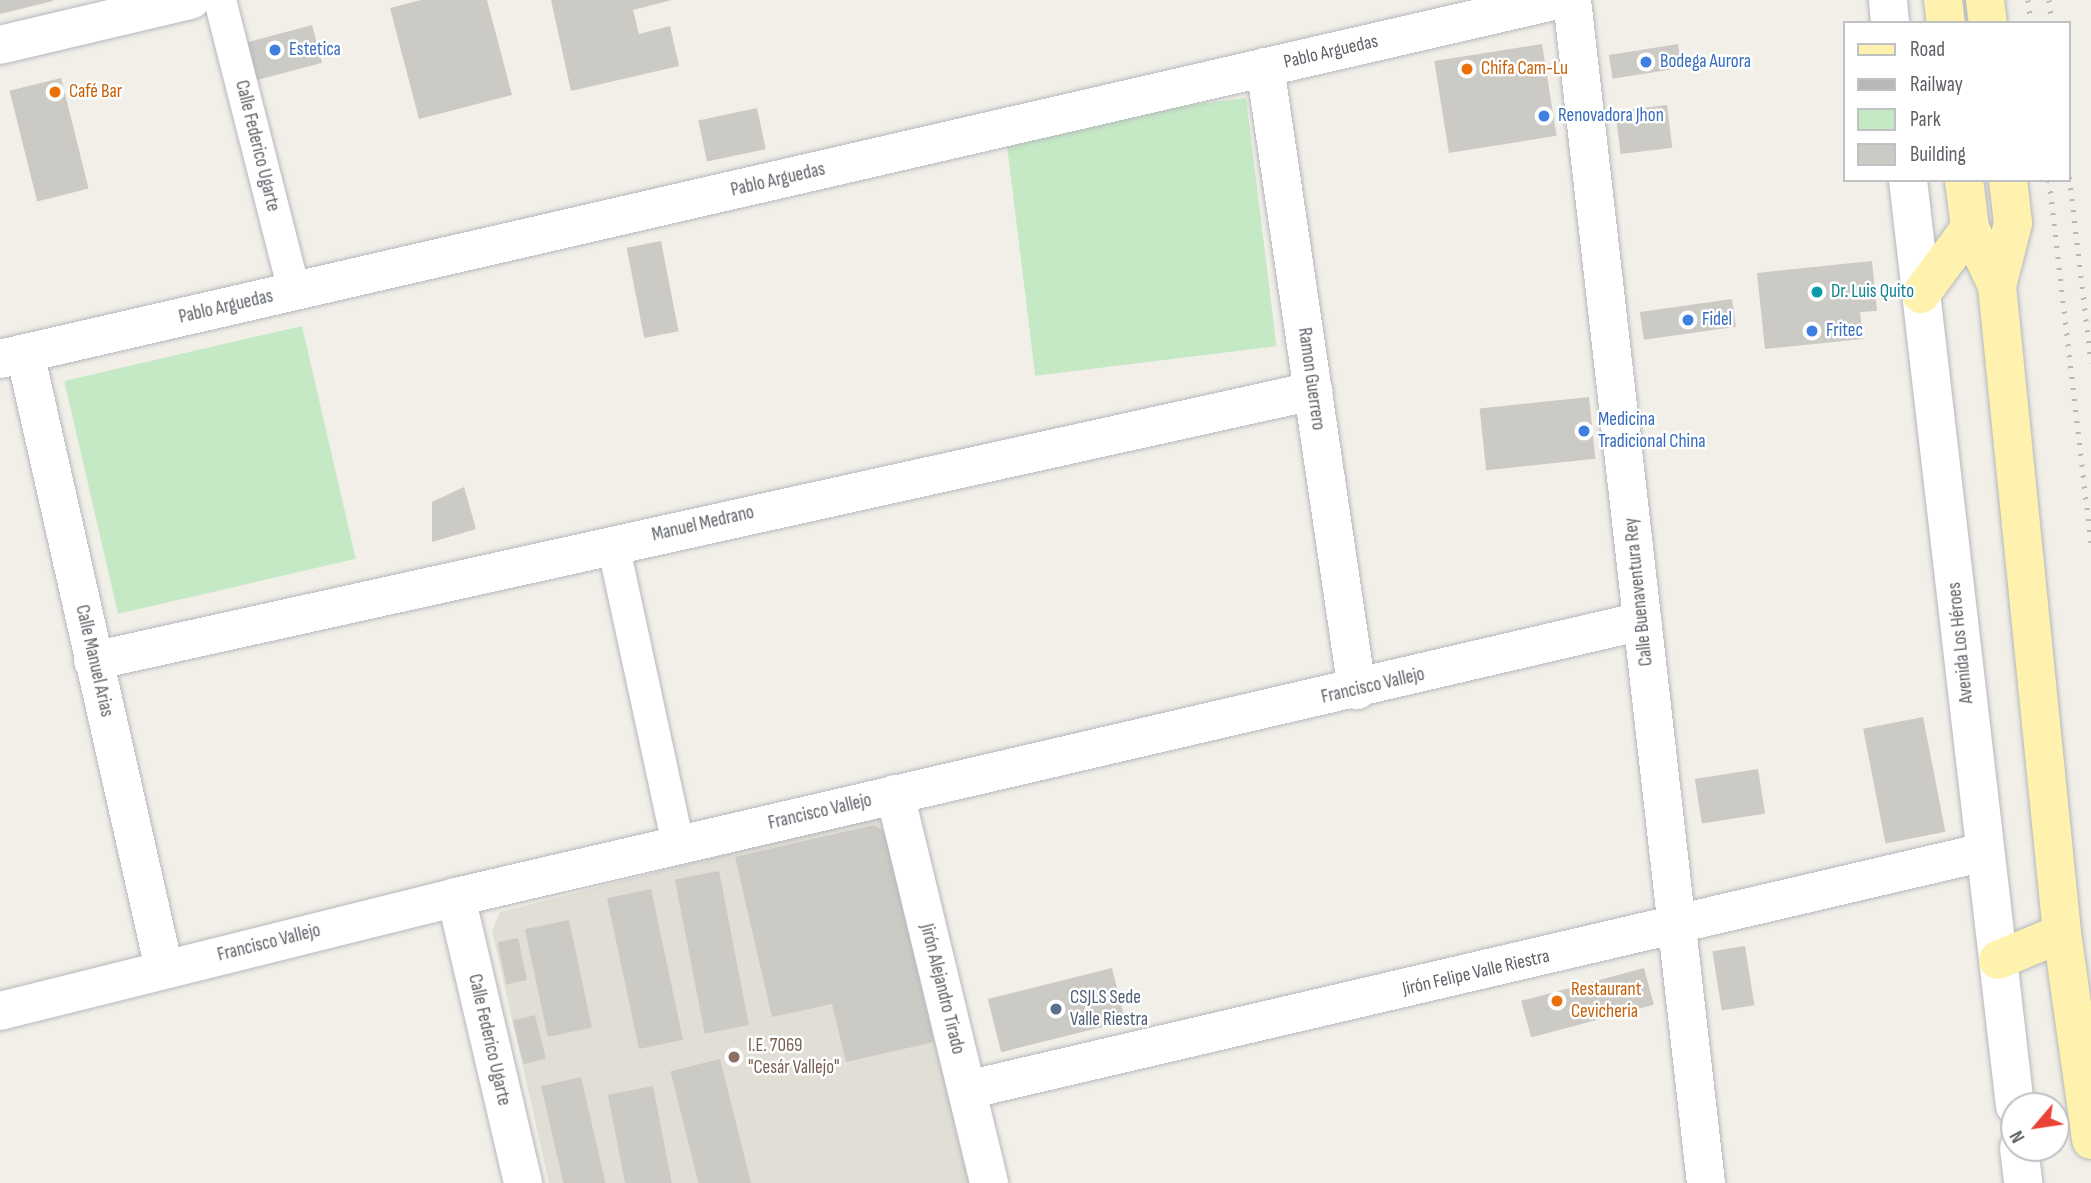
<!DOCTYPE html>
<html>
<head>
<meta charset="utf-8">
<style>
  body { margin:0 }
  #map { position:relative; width:2091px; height:1183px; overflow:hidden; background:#f1efe8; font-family:"Sofia Sans Condensed",sans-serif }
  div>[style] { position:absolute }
  .education>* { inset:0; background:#e1ded6 }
  .green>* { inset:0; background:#c5e8c5; transform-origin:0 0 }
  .building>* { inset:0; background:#cccac5; transform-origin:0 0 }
  .roads { filter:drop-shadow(0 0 2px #b5b8bc) drop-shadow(0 0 2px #b5b8bc) }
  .pedestrian>* { height:32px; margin:-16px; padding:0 16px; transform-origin:16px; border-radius:16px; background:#fff }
  .minor>* { height:38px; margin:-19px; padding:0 19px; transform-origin:19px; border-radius:19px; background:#fff }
  .tertiary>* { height:38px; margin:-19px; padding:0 19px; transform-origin:19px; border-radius:19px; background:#fff }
  .primary>* { height:38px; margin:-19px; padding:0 19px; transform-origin:19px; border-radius:19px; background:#fff2af }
  .rail>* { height:5px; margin-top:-2.5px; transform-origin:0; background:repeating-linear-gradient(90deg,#b6b7b8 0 2px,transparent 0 11px) }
  .dots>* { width:19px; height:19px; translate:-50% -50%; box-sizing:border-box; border:4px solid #fff; border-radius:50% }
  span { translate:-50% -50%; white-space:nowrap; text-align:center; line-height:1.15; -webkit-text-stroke:5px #fff; paint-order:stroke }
  .shop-label { font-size:19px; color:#366cbe }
  .left { translate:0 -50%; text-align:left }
  .street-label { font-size:19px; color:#5f6368 }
  .food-label { font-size:19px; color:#c56008 }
  .culture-label { font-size:19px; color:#0d838f }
  .service-label { font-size:19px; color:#4e5e75 }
  .education-label { font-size:19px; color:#785e54 }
  .legend { position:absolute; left:1843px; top:21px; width:228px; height:161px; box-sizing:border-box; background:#fff; border:2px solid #bfc1c3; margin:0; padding:9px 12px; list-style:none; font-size:21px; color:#5f6368 }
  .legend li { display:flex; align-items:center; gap:14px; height:35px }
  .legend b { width:35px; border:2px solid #bfc1c3 }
  .north { position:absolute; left:2000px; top:1092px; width:70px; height:70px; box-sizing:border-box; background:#fff; border:2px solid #bfc1c3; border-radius:50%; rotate:241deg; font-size:19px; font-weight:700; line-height:28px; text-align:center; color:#5f6368 }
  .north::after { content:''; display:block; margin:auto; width:24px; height:32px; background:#ea4335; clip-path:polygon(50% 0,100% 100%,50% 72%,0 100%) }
</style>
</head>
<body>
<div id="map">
  <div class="education">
    <div style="clip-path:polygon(879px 815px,894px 823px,977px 1183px,549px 1183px,492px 931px,500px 912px)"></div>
  </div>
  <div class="green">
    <div style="left:1246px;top:98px;width:250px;height:243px;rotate:83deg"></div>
    <div style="left:302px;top:326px;width:239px;height:244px;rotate:77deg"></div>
  </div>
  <div class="building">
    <div style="clip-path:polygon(0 0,53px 0,53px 1px,0 14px)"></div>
    <div style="clip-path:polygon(421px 0,487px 0,512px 95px,419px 119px,390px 8px)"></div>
    <div style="clip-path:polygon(551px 0,672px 0,633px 10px,639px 34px,670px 26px,679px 66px,571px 91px)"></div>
    <div style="left:312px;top:25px;width:39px;height:70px;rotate:75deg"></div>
    <div style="left:1542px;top:44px;width:93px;height:109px;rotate:81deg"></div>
    <div style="left:1678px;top:44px;width:24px;height:70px;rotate:81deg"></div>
    <div style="left:61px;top:78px;width:114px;height:53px;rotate:76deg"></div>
    <div style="left:1667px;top:105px;width:43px;height:52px;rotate:83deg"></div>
    <div style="left:757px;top:108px;width:42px;height:60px;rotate:78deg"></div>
    <div style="left:661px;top:241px;width:92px;height:35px;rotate:79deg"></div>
    <div style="clip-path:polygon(1872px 261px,1877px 311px,1860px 312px,1863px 339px,1765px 349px,1757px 273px)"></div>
    <div style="left:1732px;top:299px;width:28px;height:93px;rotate:82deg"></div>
    <div style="left:1589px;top:397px;width:62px;height:110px;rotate:84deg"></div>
    <div style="clip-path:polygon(464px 487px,476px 529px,432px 542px,432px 502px)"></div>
    <div style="left:1923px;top:717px;width:117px;height:61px;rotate:79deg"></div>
    <div style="left:1758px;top:769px;width:45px;height:64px;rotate:81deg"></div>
    <div style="clip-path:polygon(874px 825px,885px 832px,934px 1042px,846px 1062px,832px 1004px,772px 1017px,735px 857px)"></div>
    <div style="left:719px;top:871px;width:157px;height:45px;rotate:79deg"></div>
    <div style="left:651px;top:889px;width:154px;height:45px;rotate:78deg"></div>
    <div style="left:569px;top:920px;width:110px;height:45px;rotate:78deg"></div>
    <div style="left:518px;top:938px;width:43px;height:21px;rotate:78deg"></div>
    <div style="left:1745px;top:946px;width:60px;height:33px;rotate:81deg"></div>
    <div style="left:1112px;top:968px;width:55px;height:128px;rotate:76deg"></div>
    <div style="left:1644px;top:968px;width:38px;height:127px;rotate:75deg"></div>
    <div style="left:535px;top:1015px;width:45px;height:23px;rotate:76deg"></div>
    <div style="left:720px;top:1059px;width:128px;height:51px;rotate:76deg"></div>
    <div style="left:581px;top:1077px;width:109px;height:41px;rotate:77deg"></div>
    <div style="left:653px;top:1086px;width:99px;height:46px;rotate:79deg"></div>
  </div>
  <div class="roads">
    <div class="pedestrian">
      <div style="left:220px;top:0;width:300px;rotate:75.7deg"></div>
      <div style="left:613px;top:544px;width:308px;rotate:77.8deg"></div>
    </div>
    <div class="minor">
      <div style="left:1572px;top:0;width:1191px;rotate:83.54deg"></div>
      <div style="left:0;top:45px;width:196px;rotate:-13.3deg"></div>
      <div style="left:1265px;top:67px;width:630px;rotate:81.6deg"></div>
      <div style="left:25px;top:353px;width:631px;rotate:77.28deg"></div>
      <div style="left:0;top:359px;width:1598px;rotate:-12.98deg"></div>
      <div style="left:93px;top:661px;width:1250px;rotate:-12.48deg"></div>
      <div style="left:895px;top:794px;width:400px;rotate:76.4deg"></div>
      <div style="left:456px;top:897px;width:294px;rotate:76.8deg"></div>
      <div style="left:0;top:1011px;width:470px;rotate:-14deg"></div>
      <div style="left:456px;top:897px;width:1218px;rotate:-13.1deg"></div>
      <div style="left:967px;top:1090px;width:1045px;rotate:-13.16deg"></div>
    </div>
    <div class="tertiary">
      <div style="left:1888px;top:0;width:23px;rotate:85deg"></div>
      <div style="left:1908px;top:180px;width:932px;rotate:83.41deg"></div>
      <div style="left:2019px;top:1148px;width:35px;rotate:83deg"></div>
    </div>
    <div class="primary">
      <div style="left:1943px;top:0;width:23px;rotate:83deg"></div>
      <div style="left:1985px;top:0;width:23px;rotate:83deg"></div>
      <div style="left:1964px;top:180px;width:48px;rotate:82.9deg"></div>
      <div style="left:1970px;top:228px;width:64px;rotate:65deg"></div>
      <div style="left:1997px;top:286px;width:650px;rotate:84.26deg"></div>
      <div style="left:2062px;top:933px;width:209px;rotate:82deg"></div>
      <div style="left:1997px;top:286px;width:65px;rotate:-75.7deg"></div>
      <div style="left:2013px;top:223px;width:43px;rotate:-96.6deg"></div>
      <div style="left:1921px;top:294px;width:82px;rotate:-53.4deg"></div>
      <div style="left:1998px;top:960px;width:69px;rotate:-22.9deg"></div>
    </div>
  </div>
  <div class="rail">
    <div style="left:2028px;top:0;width:23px;rotate:83deg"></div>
    <div style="left:2049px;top:0;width:23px;rotate:83deg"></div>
    <div style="left:2068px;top:166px;width:198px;rotate:83.3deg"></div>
    <div style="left:2049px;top:180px;width:366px;rotate:83.4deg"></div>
  </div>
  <div class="dots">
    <div style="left:275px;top:50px;background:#3f7fe0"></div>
    <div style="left:1646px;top:62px;background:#3f7fe0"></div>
    <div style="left:1467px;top:69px;background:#e8710a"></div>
    <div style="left:55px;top:92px;background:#e8710a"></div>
    <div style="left:1544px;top:116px;background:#3f7fe0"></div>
    <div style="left:1817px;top:292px;background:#0f9aa8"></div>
    <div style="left:1688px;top:320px;background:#3f7fe0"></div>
    <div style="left:1812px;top:331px;background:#3f7fe0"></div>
    <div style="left:1584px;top:431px;background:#3f7fe0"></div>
    <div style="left:1557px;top:1001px;background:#e8710a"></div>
    <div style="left:1056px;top:1009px;background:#5c6f8a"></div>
    <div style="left:734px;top:1057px;background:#8d6e63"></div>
  </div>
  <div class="shop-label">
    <span class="left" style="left:289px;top:50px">Estetica</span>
    <span class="left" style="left:1660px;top:62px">Bodega Aurora</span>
    <span class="left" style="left:1558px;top:116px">Renovadora Jhon</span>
    <span class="left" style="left:1702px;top:320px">Fidel</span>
    <span class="left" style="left:1826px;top:331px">Fritec</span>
    <span class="left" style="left:1598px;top:431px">Medicina<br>Tradicional China</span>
  </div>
  <div class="street-label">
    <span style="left:1331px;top:52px;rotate:-13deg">Pablo Arguedas</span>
    <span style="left:257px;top:146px;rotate:76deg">Calle Federico Ugarte</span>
    <span style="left:778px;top:180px;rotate:-13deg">Pablo Arguedas</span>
    <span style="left:226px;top:307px;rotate:-13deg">Pablo Arguedas</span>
    <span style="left:1311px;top:379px;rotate:82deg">Ramon Guerrero</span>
    <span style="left:703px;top:524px;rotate:-13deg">Manuel Medrano</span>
    <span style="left:1639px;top:592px;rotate:-96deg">Calle Buenaventura Rey</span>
    <span style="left:1961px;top:643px;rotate:-96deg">Avenida Los Héroes</span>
    <span style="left:94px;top:661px;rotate:77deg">Calle Manuel Arias</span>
    <span style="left:1373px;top:686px;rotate:-13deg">Francisco Vallejo</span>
    <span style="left:820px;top:812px;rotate:-13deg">Francisco Vallejo</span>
    <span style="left:269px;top:943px;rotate:-14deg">Francisco Vallejo</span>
    <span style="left:1476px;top:973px;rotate:-13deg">Jirón Felipe Valle Riestra</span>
    <span style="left:942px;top:989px;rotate:76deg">Jirón Alejandro Tirado</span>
    <span style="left:489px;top:1040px;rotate:77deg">Calle Federico Ugarte</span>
  </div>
  <div class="food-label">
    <span class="left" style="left:1481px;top:69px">Chifa Cam-Lu</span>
    <span class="left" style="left:69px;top:92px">Café Bar</span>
    <span class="left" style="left:1571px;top:1001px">Restaurant<br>Cevicheria</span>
  </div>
  <div class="culture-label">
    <span class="left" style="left:1831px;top:292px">Dr. Luis Quito</span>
  </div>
  <div class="service-label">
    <span class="left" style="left:1070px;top:1009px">CSJLS Sede<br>Valle Riestra</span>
  </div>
  <div class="education-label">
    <span class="left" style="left:748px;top:1057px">I.E. 7069<br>"Cesár Vallejo"</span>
  </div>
  <ul class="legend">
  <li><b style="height:9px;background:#fff2af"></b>Road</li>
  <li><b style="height:9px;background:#b6b7b8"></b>Railway</li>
  <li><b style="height:19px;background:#c5e8c5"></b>Park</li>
  <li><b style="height:19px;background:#cccac5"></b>Building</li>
  </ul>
  <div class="north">N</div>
</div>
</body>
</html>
